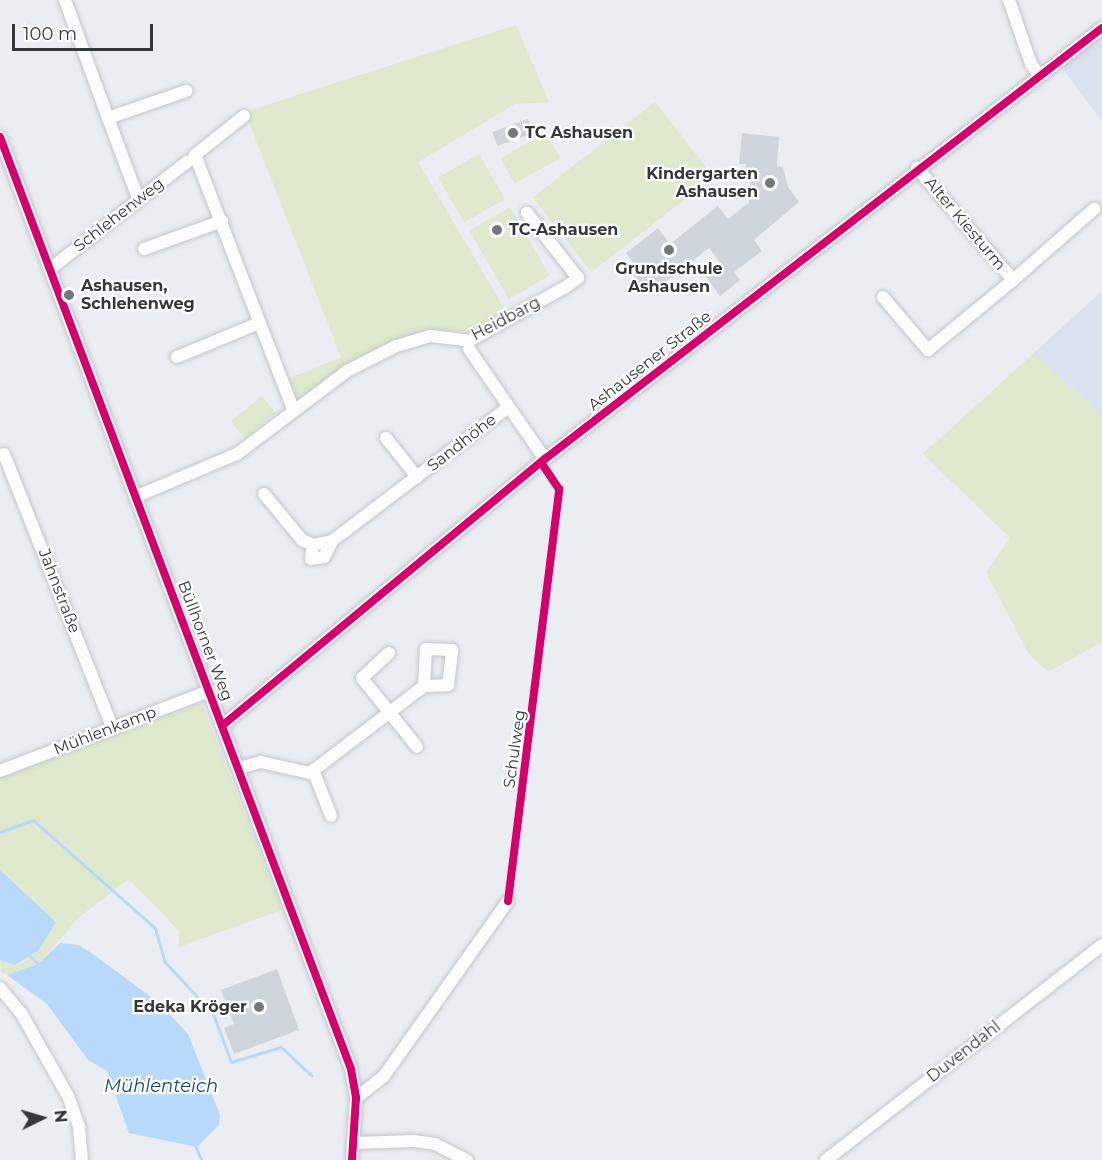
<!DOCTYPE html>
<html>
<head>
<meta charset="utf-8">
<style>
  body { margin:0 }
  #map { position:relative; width:1102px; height:1160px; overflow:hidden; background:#eaedf2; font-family:Montserrat,sans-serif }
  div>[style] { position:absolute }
  .built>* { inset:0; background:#dae2ed }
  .green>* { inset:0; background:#dee9ce; transform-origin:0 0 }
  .water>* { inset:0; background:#b8d9fa }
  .stream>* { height:3px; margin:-1.5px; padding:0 1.5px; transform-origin:1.5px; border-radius:1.5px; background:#b8d9fa }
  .building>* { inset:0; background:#cfd5dc; transform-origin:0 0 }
  .roads { filter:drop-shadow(0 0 2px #c4c6ca) drop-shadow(0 0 2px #c4c6ca) }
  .minor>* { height:12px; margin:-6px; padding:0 6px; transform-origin:6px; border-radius:6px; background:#fcfcfd }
  .cycleway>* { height:8px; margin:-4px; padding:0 4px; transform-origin:4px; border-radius:4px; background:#d6006c }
  .dots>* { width:16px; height:16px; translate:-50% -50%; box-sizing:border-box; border:3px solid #fff; border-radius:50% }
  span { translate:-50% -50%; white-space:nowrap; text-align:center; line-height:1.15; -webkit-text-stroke:4.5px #fff; paint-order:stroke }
  .poi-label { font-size:16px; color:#34373b; font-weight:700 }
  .left { translate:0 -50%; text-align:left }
  .right { translate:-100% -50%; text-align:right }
  .street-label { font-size:16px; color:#34373b }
  .water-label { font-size:18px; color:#174670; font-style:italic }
  .north { position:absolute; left:12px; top:1088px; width:60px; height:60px; -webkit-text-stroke:4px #fff; paint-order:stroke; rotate:85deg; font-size:16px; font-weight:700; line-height:24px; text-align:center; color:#34373b }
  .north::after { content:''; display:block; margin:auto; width:21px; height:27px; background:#34373b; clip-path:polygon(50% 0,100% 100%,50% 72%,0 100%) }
  .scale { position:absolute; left:12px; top:24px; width:141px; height:27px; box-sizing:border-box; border:3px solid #34373b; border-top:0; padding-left:8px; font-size:18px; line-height:21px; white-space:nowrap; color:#34373b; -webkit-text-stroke:4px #fff; paint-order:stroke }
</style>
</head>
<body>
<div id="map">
  <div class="built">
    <div style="clip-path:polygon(1102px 35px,1102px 121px,1061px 67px)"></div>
    <div style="clip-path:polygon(1102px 291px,1102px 416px,1034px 353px)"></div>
  </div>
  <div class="green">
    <div style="clip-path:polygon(516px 25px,549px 102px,515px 104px,418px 162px,507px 313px,471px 332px,426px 329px,346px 368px,295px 401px,286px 380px,341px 357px,245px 112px)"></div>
    <div style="left:655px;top:102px;width:95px;height:155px;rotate:52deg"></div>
    <div style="left:546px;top:133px;width:29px;height:52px;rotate:61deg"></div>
    <div style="left:479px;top:154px;width:52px;height:47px;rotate:60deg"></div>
    <div style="left:510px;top:207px;width:79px;height:47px;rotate:60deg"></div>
    <div style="clip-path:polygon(1034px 353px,1102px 416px,1102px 642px,1048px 672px,1028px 653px,986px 572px,1010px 538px,923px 454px)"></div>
    <div style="left:262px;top:396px;width:22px;height:40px;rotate:51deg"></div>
    <div style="clip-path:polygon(202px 703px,282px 910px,179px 947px,179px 931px,129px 879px,78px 918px,39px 964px,7px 975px,1px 972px,0 960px,15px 965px,32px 958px,56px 922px,0 870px,0 778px)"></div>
  </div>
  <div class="water">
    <div style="clip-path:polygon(0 870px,56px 922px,38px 951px,15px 965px,0 960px)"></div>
    <div style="clip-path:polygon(60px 943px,79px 945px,94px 955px,158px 1002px,188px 1034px,220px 1115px,219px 1125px,197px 1147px,129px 1133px,107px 1071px,88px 1060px,47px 1004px,7px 975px,38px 964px)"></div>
  </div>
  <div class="stream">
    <div style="left:0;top:832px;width:35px;rotate:-20deg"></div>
    <div style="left:33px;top:820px;width:163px;rotate:41.5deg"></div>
    <div style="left:155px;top:928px;width:35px;rotate:74deg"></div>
    <div style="left:165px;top:962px;width:71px;rotate:47.3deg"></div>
    <div style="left:213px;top:1014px;width:51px;rotate:69.4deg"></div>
    <div style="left:231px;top:1062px;width:52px;rotate:-16.7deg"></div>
    <div style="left:281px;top:1047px;width:42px;rotate:43.1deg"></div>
    <div style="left:30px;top:956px;width:14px;rotate:45deg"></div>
    <div style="left:195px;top:1145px;width:16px;rotate:68deg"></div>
  </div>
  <div class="building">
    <div style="left:528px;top:119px;width:15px;height:38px;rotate:70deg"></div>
    <div style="clip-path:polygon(742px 133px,779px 137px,777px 166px,783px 167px,788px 187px,799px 202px,754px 240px,762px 251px,734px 272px,740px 280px,720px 296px,705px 276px,721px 264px,709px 248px,648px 295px,631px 273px,637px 268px,626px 253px,658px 228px,670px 244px,718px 206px,728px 219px,749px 203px,751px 178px,745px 177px,746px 164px,739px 164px)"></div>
    <div style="clip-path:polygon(277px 969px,299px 1030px,234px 1054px,224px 1028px,234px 1024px,221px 990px)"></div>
  </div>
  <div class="roads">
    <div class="minor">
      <div style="left:65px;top:0;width:126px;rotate:70deg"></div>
      <div style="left:1009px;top:0;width:68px;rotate:71deg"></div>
      <div style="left:1031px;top:64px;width:15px;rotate:53deg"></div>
      <div style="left:244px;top:116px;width:63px;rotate:141.5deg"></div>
      <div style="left:195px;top:155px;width:272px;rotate:68.9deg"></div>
      <div style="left:0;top:137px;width:996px;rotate:69.36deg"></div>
      <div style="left:351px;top:1069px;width:29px;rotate:80deg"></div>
      <div style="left:356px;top:1098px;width:62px;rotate:93.7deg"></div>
      <div style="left:917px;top:168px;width:148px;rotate:49.4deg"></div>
      <div style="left:1013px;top:280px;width:108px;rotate:-41.2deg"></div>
      <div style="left:138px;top:198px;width:85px;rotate:-110.6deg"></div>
      <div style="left:108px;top:118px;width:83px;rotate:-19.1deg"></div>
      <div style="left:144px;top:249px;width:83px;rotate:-19.7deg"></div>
      <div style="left:50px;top:269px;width:175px;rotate:-38deg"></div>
      <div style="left:883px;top:297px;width:70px;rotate:49.7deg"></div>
      <div style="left:928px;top:350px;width:110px;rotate:-39.5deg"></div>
      <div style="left:469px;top:349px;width:134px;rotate:55.4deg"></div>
      <div style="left:177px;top:357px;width:89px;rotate:-22.5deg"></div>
      <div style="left:386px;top:438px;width:50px;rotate:51.5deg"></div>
      <div style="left:4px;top:454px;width:296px;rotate:68.4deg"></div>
      <div style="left:264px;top:494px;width:60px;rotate:50.4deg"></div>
      <div style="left:302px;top:540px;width:12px;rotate:24deg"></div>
      <div style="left:313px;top:545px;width:19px;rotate:-12deg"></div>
      <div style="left:332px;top:541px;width:220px;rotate:-37.2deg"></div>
      <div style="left:135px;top:497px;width:111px;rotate:-22.9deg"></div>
      <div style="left:237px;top:454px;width:138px;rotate:-37deg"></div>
      <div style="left:347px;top:371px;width:55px;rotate:-27deg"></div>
      <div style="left:396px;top:346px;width:36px;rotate:-16deg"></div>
      <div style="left:431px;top:336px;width:38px;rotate:7deg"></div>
      <div style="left:469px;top:341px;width:112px;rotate:-29.3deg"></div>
      <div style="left:567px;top:286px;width:14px;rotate:-36deg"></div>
      <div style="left:578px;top:278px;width:83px;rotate:-128.1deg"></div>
      <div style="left:313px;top:545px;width:14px;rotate:98deg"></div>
      <div style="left:311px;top:559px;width:13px;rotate:-9deg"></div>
      <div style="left:324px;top:557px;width:18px;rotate:-63deg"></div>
      <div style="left:389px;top:653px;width:37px;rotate:137deg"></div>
      <div style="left:362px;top:678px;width:88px;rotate:51.4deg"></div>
      <div style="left:223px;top:725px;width:418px;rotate:-39.6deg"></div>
      <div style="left:545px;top:459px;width:704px;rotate:-37.73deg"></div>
      <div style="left:239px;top:768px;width:23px;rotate:-15deg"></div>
      <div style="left:261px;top:762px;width:50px;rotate:12.7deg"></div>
      <div style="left:310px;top:773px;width:143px;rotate:-37.3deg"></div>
      <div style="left:424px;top:686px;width:24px;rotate:-2deg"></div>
      <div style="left:448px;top:685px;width:35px;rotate:-83deg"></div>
      <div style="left:452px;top:650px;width:26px;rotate:-178deg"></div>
      <div style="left:426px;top:649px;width:37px;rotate:93deg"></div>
      <div style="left:313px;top:770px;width:49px;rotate:68.6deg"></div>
      <div style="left:0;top:771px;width:224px;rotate:-20.9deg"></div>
      <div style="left:0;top:988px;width:33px;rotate:50deg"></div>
      <div style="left:21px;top:1013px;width:95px;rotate:60.5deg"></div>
      <div style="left:68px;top:1096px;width:33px;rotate:70deg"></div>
      <div style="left:79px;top:1127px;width:33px;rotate:85deg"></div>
      <div style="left:356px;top:1098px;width:36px;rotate:-38deg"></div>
      <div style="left:384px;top:1076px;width:214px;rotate:-54.7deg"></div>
      <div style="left:355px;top:1143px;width:59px;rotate:-1.9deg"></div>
      <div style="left:414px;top:1141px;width:21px;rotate:8deg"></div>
      <div style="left:435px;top:1144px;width:36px;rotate:27deg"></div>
      <div style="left:826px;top:1160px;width:350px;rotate:-37.9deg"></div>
    </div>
  </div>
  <div class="cycleway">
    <div style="left:0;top:137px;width:996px;rotate:69.36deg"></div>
    <div style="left:351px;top:1069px;width:29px;rotate:80deg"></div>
    <div style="left:356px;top:1098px;width:62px;rotate:93.7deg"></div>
    <div style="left:223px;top:725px;width:418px;rotate:-39.6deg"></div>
    <div style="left:545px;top:459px;width:704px;rotate:-37.73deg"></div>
    <div style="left:508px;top:901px;width:415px;rotate:-82.9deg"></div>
    <div style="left:559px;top:489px;width:32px;rotate:-124deg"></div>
  </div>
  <div class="dots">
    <div style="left:513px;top:133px;background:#74777b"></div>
    <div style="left:770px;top:183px;background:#74777b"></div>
    <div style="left:497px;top:230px;background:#74777b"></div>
    <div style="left:669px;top:250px;background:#74777b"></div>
    <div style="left:69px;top:295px;background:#74777b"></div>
    <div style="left:259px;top:1007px;background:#74777b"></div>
  </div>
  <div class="poi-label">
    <span class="left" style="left:525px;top:133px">TC Ashausen</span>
    <span class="right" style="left:758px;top:183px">Kindergarten<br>Ashausen</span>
    <span class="left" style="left:509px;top:230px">TC-Ashausen</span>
    <span style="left:669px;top:278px">Grundschule<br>Ashausen</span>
    <span class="left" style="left:81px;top:295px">Ashausen,<br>Schlehenweg</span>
    <span class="right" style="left:247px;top:1007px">Edeka Kröger</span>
  </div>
  <div class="street-label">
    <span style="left:119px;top:215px;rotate:-38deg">Schlehenweg</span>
    <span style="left:965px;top:224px;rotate:50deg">Alter Kiesturm</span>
    <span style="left:506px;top:319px;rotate:-28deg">Heidbarg</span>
    <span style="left:650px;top:361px;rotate:-38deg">Ashausener Straße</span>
    <span style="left:462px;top:443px;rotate:-38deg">Sandhöhe</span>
    <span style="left:59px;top:591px;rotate:69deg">Jahnstraße</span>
    <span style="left:205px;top:641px;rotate:69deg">Büllhorner Weg</span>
    <span style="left:105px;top:731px;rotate:-21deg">Mühlenkamp</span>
    <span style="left:515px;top:749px;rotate:-82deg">Schulweg</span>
    <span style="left:964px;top:1052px;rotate:-38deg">Duvendahl</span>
  </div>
  <div class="water-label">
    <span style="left:161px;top:1086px">Mühlenteich</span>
  </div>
  <div class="north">N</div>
  <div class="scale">100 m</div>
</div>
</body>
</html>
